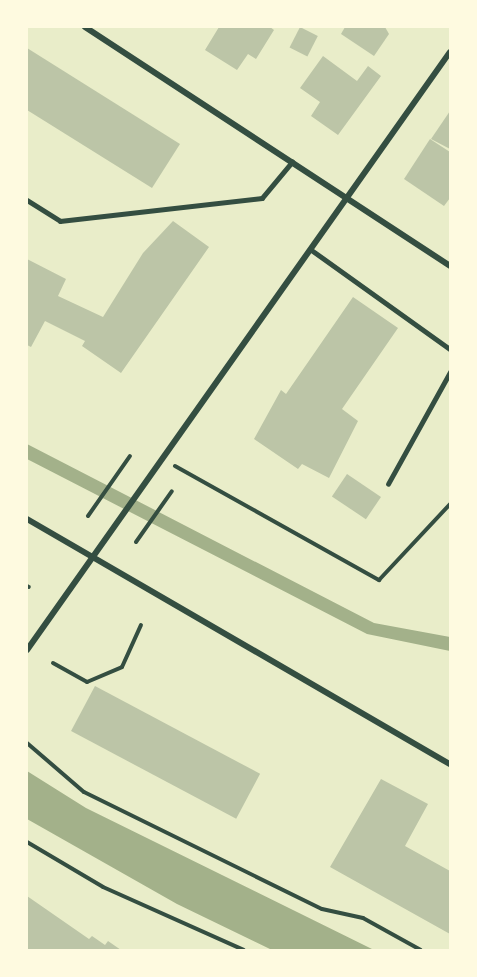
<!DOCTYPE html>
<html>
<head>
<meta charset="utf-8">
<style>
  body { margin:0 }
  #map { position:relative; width:477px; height:977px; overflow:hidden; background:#e9edc9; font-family:Lato,sans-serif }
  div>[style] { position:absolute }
  .water>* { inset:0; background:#a3b18a }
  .building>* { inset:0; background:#bcc5a7; transform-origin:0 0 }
  .path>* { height:4px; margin:-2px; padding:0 2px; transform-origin:2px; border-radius:2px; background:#344e41 }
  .service>* { height:4.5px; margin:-2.25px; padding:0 2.25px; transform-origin:2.25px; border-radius:2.25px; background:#344e41 }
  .minor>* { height:6px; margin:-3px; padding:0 3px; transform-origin:3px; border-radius:3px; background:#344e41 }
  span { translate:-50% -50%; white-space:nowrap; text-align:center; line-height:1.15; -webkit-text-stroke:5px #fefae0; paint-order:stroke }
  .frame { position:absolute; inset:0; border:28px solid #fefae0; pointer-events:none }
</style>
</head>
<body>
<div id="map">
  <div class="water">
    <div style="clip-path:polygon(27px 444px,374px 623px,450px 637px,450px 651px,367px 634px,27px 459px)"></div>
    <div style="clip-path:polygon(27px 771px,86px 808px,374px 950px,272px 950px,177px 904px,27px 819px)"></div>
  </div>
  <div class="building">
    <div style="clip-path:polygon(219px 27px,270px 27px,274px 30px,256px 59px,248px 54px,237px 70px,205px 50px)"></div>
    <div style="left:300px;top:27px;width:20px;height:23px;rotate:27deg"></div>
    <div style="clip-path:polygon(345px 27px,385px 27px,389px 34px,374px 56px,341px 34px)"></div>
    <div style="clip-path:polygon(27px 48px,180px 144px,152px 188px,27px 110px)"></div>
    <div style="clip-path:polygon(323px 56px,357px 81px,368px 66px,381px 76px,338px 135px,311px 116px,320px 102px,300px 88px)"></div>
    <div style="clip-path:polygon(450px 111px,450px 149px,431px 139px)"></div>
    <div style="clip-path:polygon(430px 139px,450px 152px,450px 198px,444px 206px,404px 179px)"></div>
    <div style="clip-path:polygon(173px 221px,209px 247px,121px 373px,82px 346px,85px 341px,45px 321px,31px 347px,27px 345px,27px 259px,66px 279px,58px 296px,103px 317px,143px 253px)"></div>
    <div style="clip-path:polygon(353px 297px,398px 328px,342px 409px,358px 421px,329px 478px,302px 464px,298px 469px,254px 439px,281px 390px,286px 394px)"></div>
    <div style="left:347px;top:474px;width:41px;height:27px;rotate:34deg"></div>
    <div style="left:95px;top:686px;width:187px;height:51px;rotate:28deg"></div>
    <div style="clip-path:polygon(381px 779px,428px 804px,405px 846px,450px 871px,450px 934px,330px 867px)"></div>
    <div style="clip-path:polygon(27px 896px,89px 939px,92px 936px,105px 945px,108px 941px,121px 950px,27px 950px)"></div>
  </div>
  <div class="path">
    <div style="left:175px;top:466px;width:234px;rotate:29.2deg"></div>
    <div style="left:379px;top:580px;width:104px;rotate:-46.9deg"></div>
    <div style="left:88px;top:516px;width:73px;rotate:-55deg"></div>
    <div style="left:136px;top:542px;width:62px;rotate:-54.8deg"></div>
    <div style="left:27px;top:586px;width:2px;rotate:27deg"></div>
    <div style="left:53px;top:663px;width:39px;rotate:29deg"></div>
    <div style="left:87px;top:682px;width:38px;rotate:-23deg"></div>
    <div style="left:122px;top:667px;width:46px;rotate:-65.7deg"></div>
    <div style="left:27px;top:743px;width:75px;rotate:40.7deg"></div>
    <div style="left:84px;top:792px;width:265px;rotate:26.2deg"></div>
    <div style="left:322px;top:909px;width:42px;rotate:12.4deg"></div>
    <div style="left:363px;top:918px;width:66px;rotate:28.9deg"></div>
    <div style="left:27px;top:842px;width:88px;rotate:30.6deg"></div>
    <div style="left:103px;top:887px;width:154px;rotate:24.1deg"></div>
  </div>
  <div class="service">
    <div style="left:27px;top:200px;width:39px;rotate:32deg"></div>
    <div style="left:60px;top:221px;width:203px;rotate:-6.5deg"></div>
    <div style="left:262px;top:198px;width:47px;rotate:-50.2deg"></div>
    <div style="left:313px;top:251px;width:168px;rotate:35.6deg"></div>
    <div style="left:388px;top:484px;width:128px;rotate:-61deg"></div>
  </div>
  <div class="minor">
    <div style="left:85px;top:27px;width:436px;rotate:33.2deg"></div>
    <div style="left:27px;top:519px;width:489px;rotate:30.1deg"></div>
    <div style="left:27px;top:650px;width:732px;rotate:-54.73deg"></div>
  </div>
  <div class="frame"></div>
</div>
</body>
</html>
